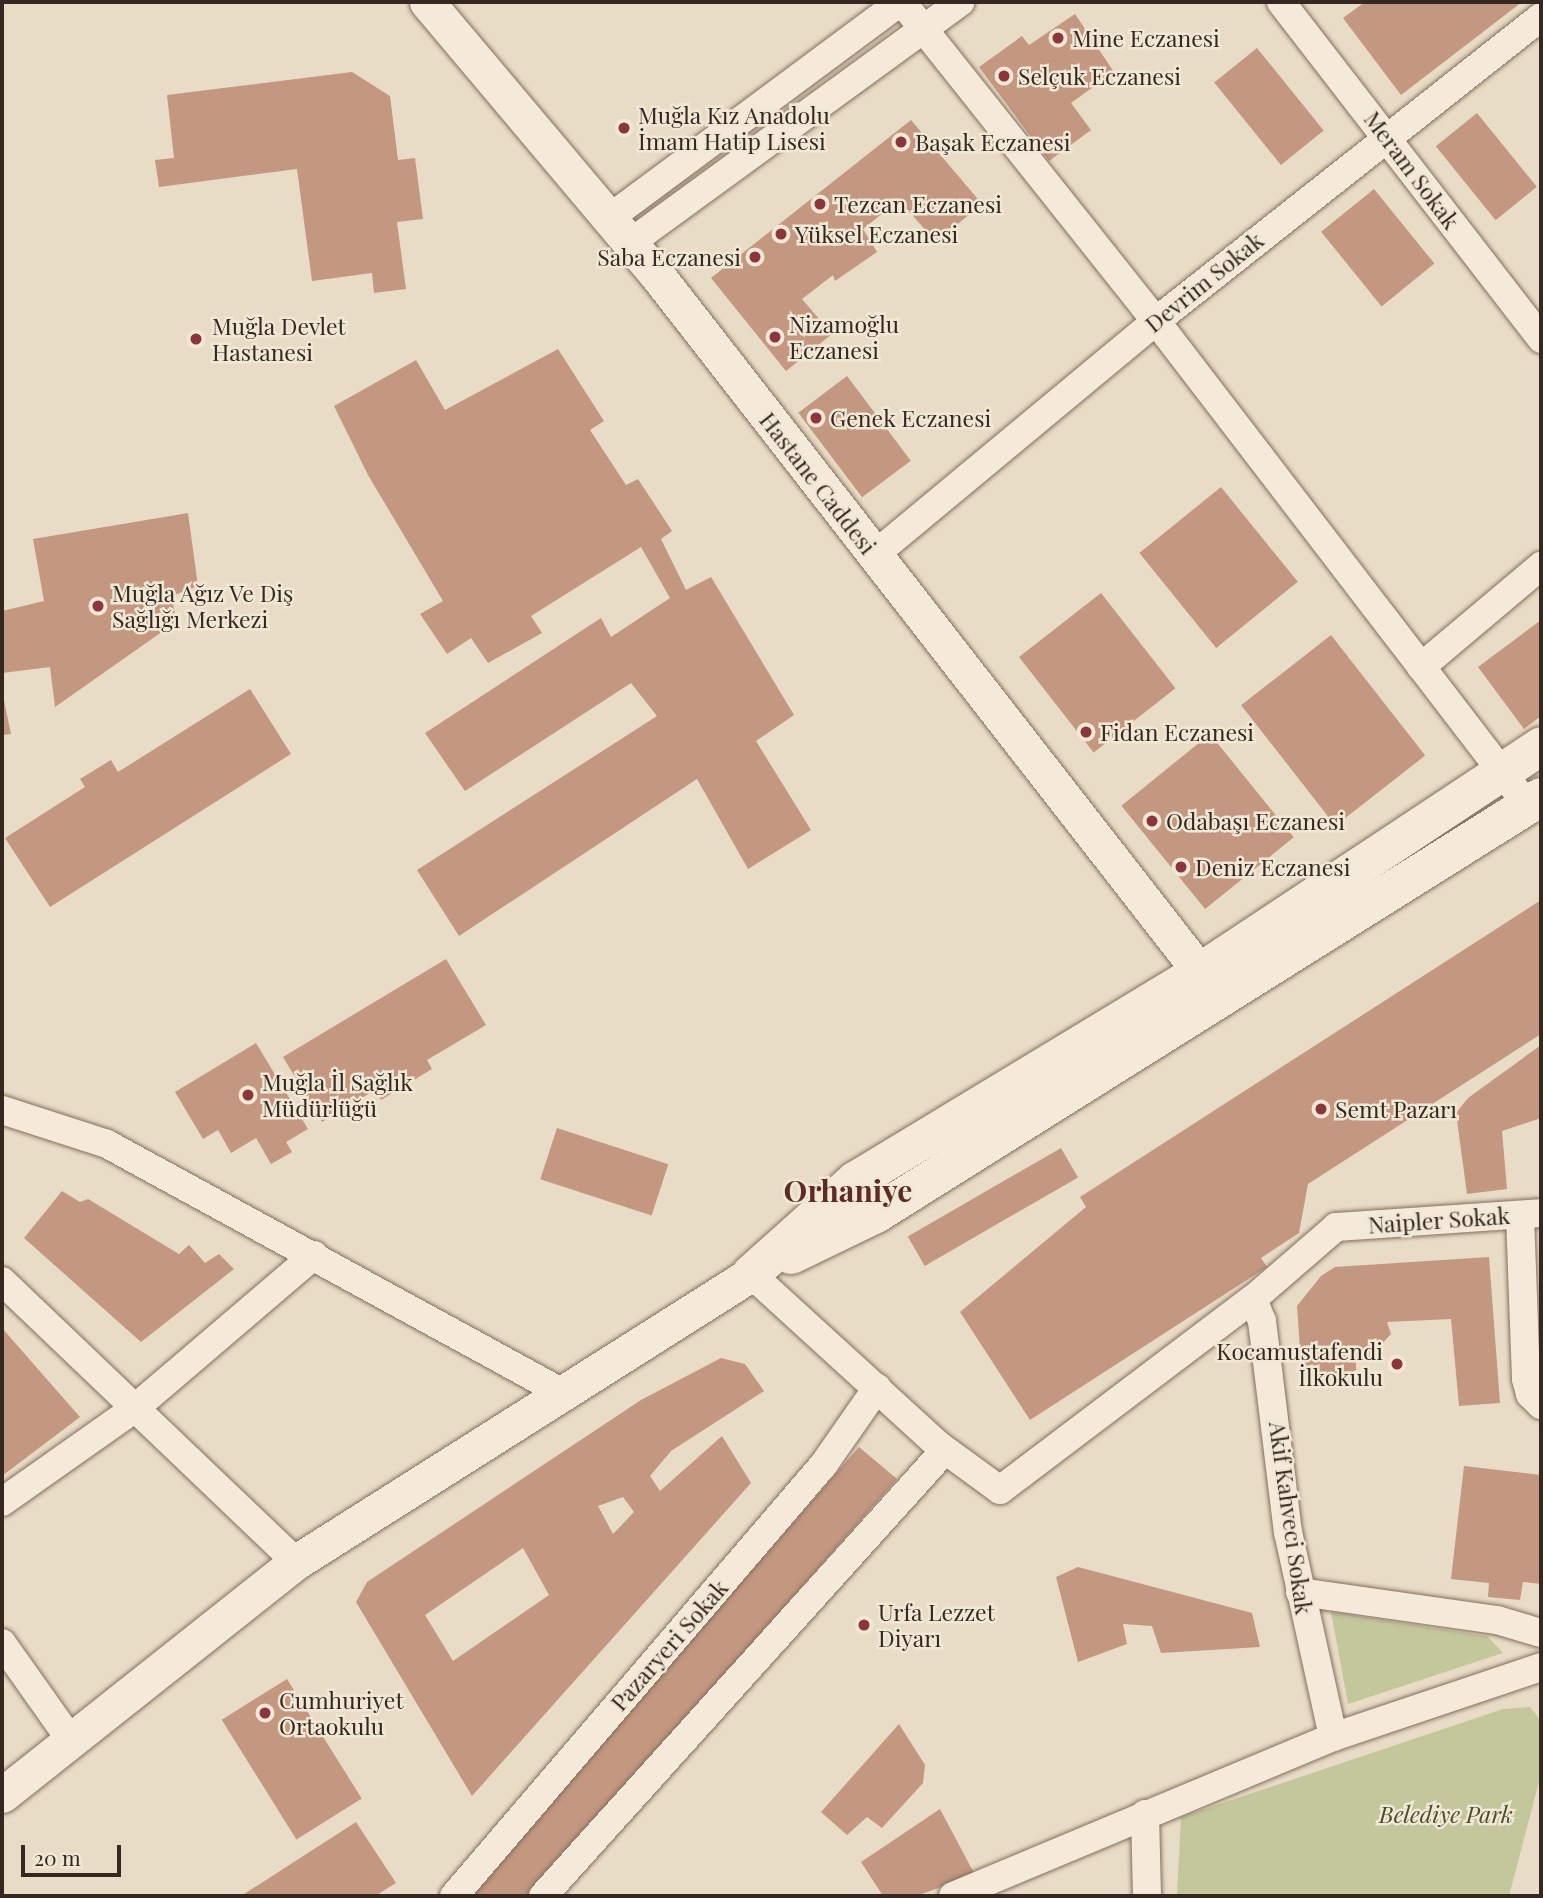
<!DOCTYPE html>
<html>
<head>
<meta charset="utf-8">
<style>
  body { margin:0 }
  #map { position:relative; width:1543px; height:1898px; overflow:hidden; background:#e9dcc6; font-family:"Playfair Display",serif }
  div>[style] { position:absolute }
  .green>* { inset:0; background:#c4c69b }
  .building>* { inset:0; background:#c39780; transform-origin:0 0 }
  .roads { filter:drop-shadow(0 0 2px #826f5e) drop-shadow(0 0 2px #826f5e) }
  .minor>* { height:28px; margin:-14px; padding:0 14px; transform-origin:14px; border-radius:14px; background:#f5ead9 }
  .tertiary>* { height:35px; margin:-17.5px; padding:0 17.5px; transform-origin:17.5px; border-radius:17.5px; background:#f5ead9 }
  .secondary>* { height:38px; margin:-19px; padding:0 19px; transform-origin:19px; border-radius:19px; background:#f5ead9 }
  .dots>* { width:19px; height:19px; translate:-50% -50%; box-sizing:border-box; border:4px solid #f1e7d5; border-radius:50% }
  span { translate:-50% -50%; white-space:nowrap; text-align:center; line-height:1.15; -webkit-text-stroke:5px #f1e7d5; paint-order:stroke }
  .poi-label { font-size:23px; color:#342820 }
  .left { translate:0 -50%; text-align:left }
  .right { translate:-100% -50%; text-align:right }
  .street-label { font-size:23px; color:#342820 }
  .park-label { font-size:23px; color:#484e29; font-style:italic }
  .district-label { font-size:30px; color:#5c2c24; font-weight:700 }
  .frame { position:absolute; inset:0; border:4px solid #342820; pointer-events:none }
  .scale { position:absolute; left:21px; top:1845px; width:100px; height:32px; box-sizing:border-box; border:4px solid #342820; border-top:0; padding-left:9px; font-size:21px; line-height:24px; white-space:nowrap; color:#342820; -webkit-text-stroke:5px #f1e7d5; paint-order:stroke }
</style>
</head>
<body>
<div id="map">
  <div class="green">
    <div style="clip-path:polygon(1331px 1612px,1487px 1636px,1503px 1653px,1348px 1704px)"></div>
    <div style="clip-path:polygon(1530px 1707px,1541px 1721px,1541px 1774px,1509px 1896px,1177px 1896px,1181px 1817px,1503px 1709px)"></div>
  </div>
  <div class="building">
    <div style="clip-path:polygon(1365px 2px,1522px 2px,1401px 95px,1343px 18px)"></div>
    <div style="clip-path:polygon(1075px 14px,1114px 72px,1071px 103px,1091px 130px,1049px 161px,979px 67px,1022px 36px,1029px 45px)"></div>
    <div style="left:1257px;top:48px;width:106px;height:55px;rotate:51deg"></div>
    <div style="clip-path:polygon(352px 72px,390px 96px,398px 160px,415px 158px,423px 219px,397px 222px,406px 289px,374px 293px,372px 273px,312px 281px,297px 169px,159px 187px,155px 160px,174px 158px,167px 95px)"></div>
    <div style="left:1477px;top:113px;width:95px;height:53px;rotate:51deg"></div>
    <div style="clip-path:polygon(911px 120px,982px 204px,936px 242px,899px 200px,863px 229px,877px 252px,835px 281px,833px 275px,802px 299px,832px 334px,786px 371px,711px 278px)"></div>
    <div style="left:1374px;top:189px;width:96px;height:68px;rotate:51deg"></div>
    <div style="clip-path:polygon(558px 349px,604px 421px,590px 430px,626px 485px,638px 479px,672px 531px,661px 539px,686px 590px,711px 577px,794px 715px,756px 741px,811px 830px,748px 869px,697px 779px,459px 936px,417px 870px,657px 716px,631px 683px,465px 791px,425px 733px,601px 618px,611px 637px,670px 598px,641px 547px,531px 616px,542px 633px,488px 663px,471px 638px,447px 654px,420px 614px,443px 601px,368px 475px,334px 406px,416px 360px,445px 410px)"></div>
    <div style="left:847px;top:376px;width:106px;height:61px;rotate:53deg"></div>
    <div style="left:1221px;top:487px;width:122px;height:105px;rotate:51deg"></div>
    <div style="clip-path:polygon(188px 513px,198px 586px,172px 596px,176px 622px,55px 707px,50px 667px,2px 673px,2px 611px,44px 601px,33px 539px)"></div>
    <div style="left:1101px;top:593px;width:121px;height:104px;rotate:52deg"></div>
    <div style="clip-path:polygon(1541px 620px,1541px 716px,1524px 729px,1478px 667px)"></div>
    <div style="left:1331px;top:635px;width:153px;height:114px;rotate:52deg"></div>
    <div style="clip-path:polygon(250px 689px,291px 754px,50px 907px,5px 838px,85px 787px,80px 779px,111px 760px,118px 772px)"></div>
    <div style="clip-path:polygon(2px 691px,11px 734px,2px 735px)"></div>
    <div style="left:1210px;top:734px;width:133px;height:114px;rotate:51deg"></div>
    <div style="clip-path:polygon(1541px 900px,1541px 1034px,1308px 1184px,1299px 1233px,1261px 1258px,1267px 1267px,1030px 1420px,960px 1312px,1086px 1207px,1080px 1197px)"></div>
    <div style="clip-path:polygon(446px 959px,486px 1025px,427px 1060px,432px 1069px,381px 1100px,375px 1090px,322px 1122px,283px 1057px)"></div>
    <div style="clip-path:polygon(256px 1043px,308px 1129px,286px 1142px,292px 1152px,271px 1164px,256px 1138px,231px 1153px,218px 1130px,203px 1139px,175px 1092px)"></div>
    <div style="clip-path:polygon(1541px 1045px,1541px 1118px,1502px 1131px,1507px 1189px,1467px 1194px,1456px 1113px,1468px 1098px)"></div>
    <div style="left:557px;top:1128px;width:117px;height:54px;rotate:18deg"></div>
    <div style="left:1061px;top:1148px;width:34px;height:177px;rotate:60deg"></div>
    <div style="clip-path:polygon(62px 1191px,80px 1202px,88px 1199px,179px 1254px,189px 1245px,205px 1263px,219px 1254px,234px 1269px,141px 1342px,24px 1238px)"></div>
    <div style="clip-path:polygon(1489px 1257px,1500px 1403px,1459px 1406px,1451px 1319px,1387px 1322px,1391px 1334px,1367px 1360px,1356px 1358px,1356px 1373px,1302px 1379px,1297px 1306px,1321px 1276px,1335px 1267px)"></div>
    <div style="clip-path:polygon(2px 1328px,80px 1417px,2px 1476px)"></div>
    <div style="clip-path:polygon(evenodd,721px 1358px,745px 1364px,764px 1391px,671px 1451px,650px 1476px,660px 1491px,722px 1436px,751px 1483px,472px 1796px,356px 1602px,367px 1582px,641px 1400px,721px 1358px,623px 1497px,634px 1512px,613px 1534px,598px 1506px,623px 1497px,721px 1358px,523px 1548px,549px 1595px,453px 1661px,425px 1615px,523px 1548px)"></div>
    <div style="clip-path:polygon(859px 1447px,897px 1479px,529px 1896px,468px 1896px)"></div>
    <div style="clip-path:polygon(1464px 1466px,1541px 1475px,1541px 1584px,1523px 1582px,1520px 1600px,1488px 1597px,1489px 1583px,1451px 1579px)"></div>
    <div style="clip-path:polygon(1078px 1567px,1252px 1613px,1260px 1647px,1161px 1653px,1152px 1626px,1123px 1624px,1127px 1644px,1078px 1662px,1056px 1577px)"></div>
    <div style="left:287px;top:1679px;width:141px;height:77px;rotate:58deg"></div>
    <div style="clip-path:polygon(899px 1724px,925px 1765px,923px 1783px,882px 1828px,867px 1817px,847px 1835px,821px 1812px)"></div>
    <div style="clip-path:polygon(940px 1809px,975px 1875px,916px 1896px,883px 1896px,861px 1862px)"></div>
    <div style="clip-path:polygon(356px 1822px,396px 1883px,375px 1896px,241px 1896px)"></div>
  </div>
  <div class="roads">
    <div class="minor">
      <div style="left:902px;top:2px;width:408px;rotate:51.5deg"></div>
      <div style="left:1156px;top:321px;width:611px;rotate:52.51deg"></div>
      <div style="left:1281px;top:2px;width:426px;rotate:52.3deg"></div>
      <div style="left:608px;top:219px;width:364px;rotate:-36.6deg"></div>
      <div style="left:630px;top:243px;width:409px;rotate:-36.1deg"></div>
      <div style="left:873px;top:556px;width:368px;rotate:-39.7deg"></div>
      <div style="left:1156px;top:321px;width:491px;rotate:-38.3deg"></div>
      <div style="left:1421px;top:667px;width:157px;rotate:-40.1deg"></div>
      <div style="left:2px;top:1110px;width:110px;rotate:17.9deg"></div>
      <div style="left:107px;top:1144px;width:520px;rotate:28.64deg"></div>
      <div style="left:1520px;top:1215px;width:164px;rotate:87.9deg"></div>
      <div style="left:1526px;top:1379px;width:16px;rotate:75deg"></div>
      <div style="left:1530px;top:1394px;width:16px;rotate:45deg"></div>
      <div style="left:751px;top:1274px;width:252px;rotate:42.4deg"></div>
      <div style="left:937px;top:1444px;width:78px;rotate:36.1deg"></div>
      <div style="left:1000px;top:1490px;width:317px;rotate:-37.1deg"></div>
      <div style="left:1253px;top:1299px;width:110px;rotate:-40.9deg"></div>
      <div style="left:1336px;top:1227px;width:205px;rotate:-3.9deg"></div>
      <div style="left:2px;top:1281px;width:407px;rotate:43.7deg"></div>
      <div style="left:1253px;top:1299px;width:24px;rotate:68deg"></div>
      <div style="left:1262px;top:1321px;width:213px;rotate:83deg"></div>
      <div style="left:1288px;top:1532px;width:210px;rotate:77.6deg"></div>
      <div style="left:2px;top:1502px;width:161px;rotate:-35.2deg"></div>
      <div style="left:134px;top:1409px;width:237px;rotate:-40.5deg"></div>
      <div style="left:1300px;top:1592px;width:199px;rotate:8.1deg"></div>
      <div style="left:1497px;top:1620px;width:46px;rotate:16.5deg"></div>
      <div style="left:2px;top:1643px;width:118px;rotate:54.7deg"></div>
      <div style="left:1145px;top:1814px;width:82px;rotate:88.6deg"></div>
      <div style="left:454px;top:1896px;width:569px;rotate:-49.42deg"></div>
      <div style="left:824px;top:1464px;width:93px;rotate:-55.1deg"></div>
      <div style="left:543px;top:1896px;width:600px;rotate:-47.97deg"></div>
      <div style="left:953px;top:1896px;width:412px;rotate:-22.7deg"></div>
      <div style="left:1333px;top:1737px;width:219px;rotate:-18.6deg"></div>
    </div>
    <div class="tertiary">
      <div style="left:427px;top:2px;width:357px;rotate:49.9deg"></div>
      <div style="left:657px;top:275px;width:884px;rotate:52.08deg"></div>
      <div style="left:2px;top:1795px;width:375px;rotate:-38.4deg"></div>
      <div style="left:296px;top:1562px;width:538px;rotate:-32.33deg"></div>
    </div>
    <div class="secondary">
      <div style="left:791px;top:1255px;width:94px;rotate:-25.8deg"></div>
      <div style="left:876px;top:1214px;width:785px;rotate:-32.09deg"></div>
      <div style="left:751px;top:1274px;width:140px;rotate:-41.8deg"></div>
      <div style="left:855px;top:1181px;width:403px;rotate:-31.2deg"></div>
      <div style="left:1200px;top:972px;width:409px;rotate:-33.5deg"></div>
    </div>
  </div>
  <div class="dots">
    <div style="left:1058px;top:38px;background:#8b353c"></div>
    <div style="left:1004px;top:76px;background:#8b353c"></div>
    <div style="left:624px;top:128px;background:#8b353c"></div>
    <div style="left:901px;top:142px;background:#8b353c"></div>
    <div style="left:820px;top:204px;background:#8b353c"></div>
    <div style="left:781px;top:234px;background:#8b353c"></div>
    <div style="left:755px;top:257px;background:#8b353c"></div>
    <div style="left:775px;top:337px;background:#8b353c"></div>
    <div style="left:196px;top:339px;background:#8b353c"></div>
    <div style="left:816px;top:418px;background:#8b353c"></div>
    <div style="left:98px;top:606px;background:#8b353c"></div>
    <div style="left:1086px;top:732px;background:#8b353c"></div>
    <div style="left:1152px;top:821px;background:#8b353c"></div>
    <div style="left:1181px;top:867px;background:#8b353c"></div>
    <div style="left:248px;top:1095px;background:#8b353c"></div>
    <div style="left:1321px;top:1109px;background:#8b353c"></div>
    <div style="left:1397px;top:1364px;background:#8b353c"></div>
    <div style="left:864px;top:1625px;background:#8b353c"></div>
    <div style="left:265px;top:1713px;background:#8b353c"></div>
  </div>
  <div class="poi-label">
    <span class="left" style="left:1072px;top:38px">Mine Eczanesi</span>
    <span class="left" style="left:1018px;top:76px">Selçuk Eczanesi</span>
    <span class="left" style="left:638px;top:128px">Muğla Kız Anadolu<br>İmam Hatip Lisesi</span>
    <span class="left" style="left:915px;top:142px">Başak Eczanesi</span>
    <span class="left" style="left:834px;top:204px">Tezcan Eczanesi</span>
    <span class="left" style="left:795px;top:234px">Yüksel Eczanesi</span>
    <span class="right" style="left:741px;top:257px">Saba Eczanesi</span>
    <span class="left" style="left:789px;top:337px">Nizamoğlu<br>Eczanesi</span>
    <span class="left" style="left:212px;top:339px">Muğla Devlet<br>Hastanesi</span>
    <span class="left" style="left:830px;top:418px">Genek Eczanesi</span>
    <span class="left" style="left:112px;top:606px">Muğla Ağız Ve Diş<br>Sağlığı Merkezi</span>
    <span class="left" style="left:1100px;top:732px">Fidan Eczanesi</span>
    <span class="left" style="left:1166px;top:821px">Odabaşı Eczanesi</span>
    <span class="left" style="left:1195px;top:867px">Deniz Eczanesi</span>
    <span class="left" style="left:262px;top:1095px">Muğla İl Sağlık<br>Müdürlüğü</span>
    <span class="left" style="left:1335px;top:1109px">Semt Pazarı</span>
    <span class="right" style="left:1383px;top:1364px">Kocamustafendi<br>İlkokulu</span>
    <span class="left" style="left:878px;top:1625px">Urfa Lezzet<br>Diyarı</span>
    <span class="left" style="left:279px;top:1713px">Cumhuriyet<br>Ortaokulu</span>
  </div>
  <div class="street-label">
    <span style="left:1412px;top:170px;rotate:53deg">Meram Sokak</span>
    <span style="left:1204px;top:282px;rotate:-39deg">Devrim Sokak</span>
    <span style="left:818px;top:483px;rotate:52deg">Hastane Caddesi</span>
    <span style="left:1439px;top:1220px;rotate:-4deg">Naipler Sokak</span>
    <span style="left:1291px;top:1518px;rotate:82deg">Akif Kahveci Sokak</span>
    <span style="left:669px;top:1645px;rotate:-49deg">Pazaryeri Sokak</span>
  </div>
  <div class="park-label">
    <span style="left:1446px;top:1814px">Belediye Park</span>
  </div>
  <div class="district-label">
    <span style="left:848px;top:1190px">Orhaniye</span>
  </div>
  <div class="frame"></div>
  <div class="scale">20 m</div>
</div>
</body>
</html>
